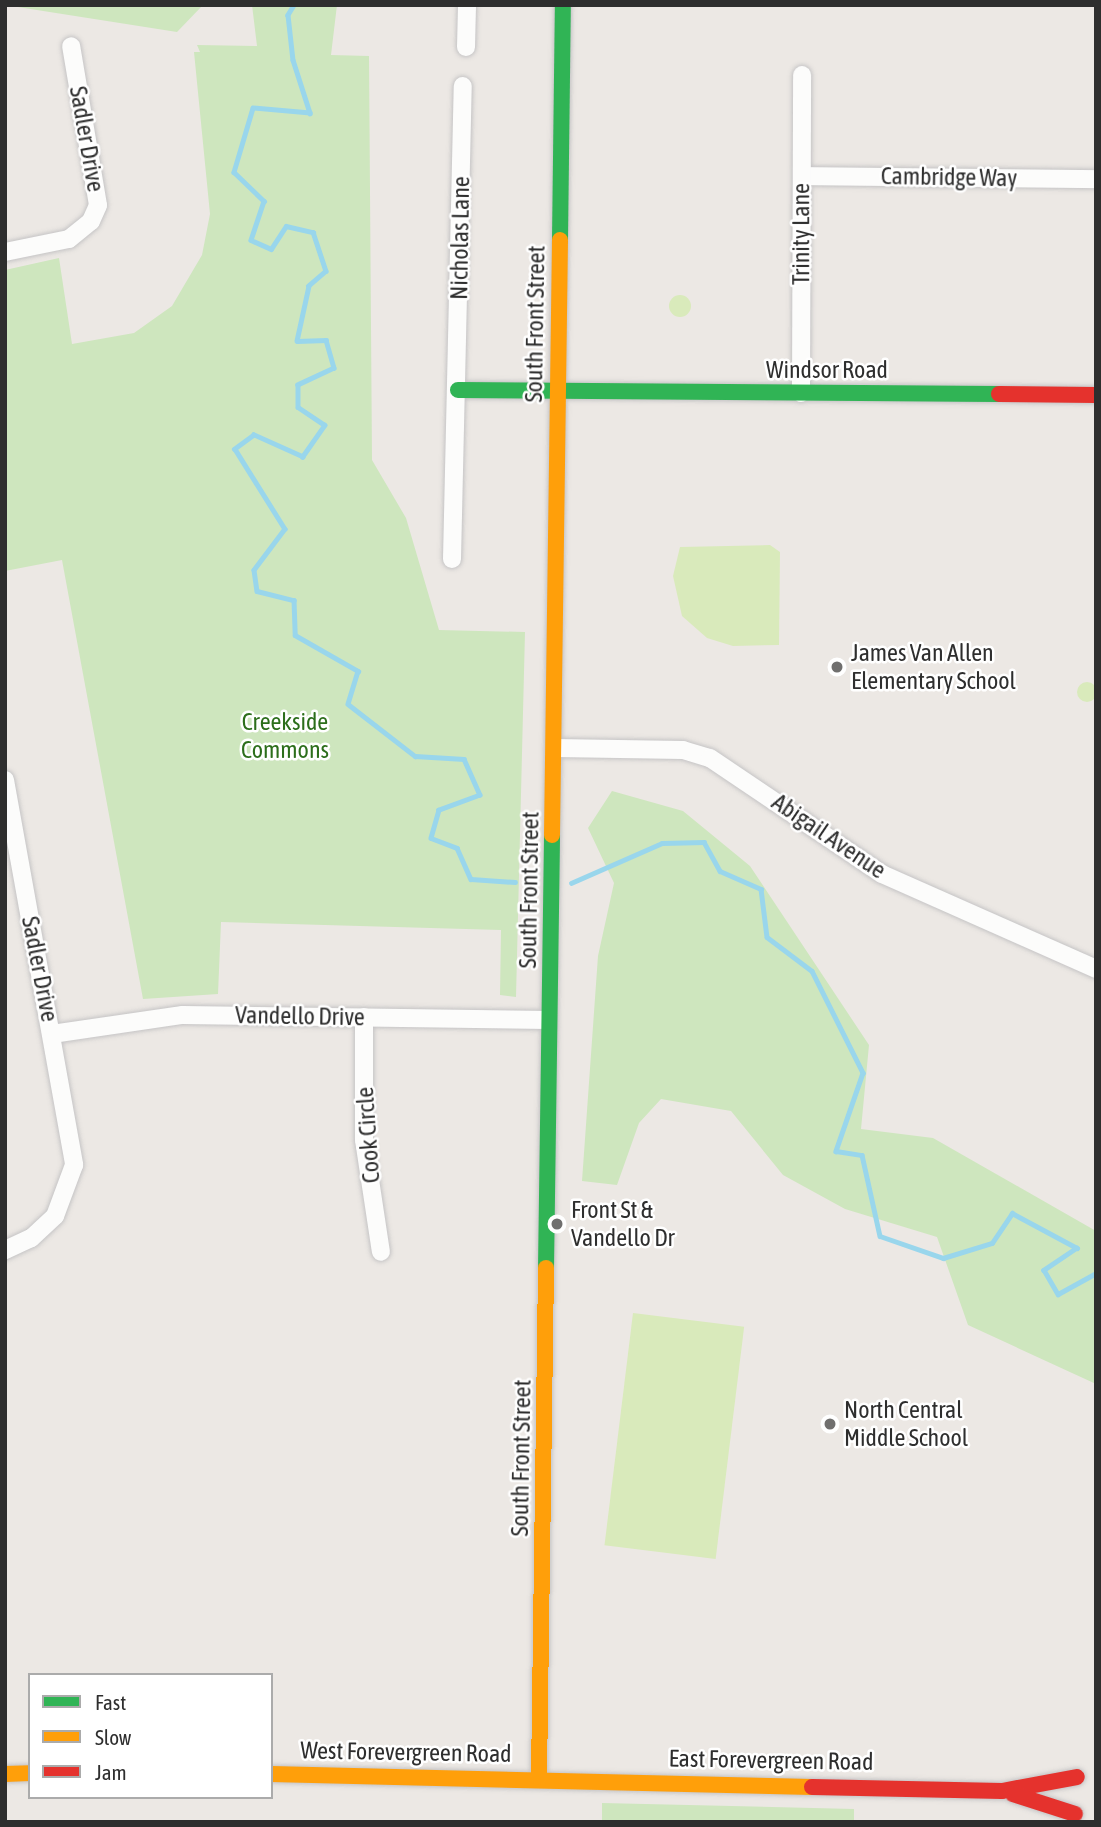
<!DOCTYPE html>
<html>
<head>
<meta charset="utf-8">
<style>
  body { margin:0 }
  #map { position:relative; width:1101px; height:1827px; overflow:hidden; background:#ece8e4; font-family:"Asap Condensed",sans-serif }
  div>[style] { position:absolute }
  .green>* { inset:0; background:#cee6be }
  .pitch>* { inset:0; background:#d9eabb; transform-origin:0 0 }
  .round { border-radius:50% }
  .stream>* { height:4.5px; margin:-2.25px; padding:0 2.25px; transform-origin:2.25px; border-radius:2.25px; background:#99d6ec }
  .roads { filter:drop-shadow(0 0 2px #c5c4c5) drop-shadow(0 0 2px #c5c4c5) }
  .street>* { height:18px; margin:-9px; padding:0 9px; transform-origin:9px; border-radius:9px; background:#fcfcfb }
  .fast>* { height:16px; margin:-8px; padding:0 8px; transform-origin:8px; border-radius:8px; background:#30b455 }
  .slow>* { height:16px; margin:-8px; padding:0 8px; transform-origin:8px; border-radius:8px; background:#ff9f0a }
  .jam>* { height:16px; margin:-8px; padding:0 8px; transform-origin:8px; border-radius:8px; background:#e5322d }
  .dots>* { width:19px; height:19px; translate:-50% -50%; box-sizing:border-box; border:4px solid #fff; border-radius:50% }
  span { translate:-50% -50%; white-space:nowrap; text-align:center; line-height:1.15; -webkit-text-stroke:5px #fff; paint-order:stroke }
  .street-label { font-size:24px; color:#2e2e2e }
  .poi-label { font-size:24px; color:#2e2e2e }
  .left { translate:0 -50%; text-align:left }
  .park-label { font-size:24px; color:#2c6e1b }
  .frame { position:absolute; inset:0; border:7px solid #2e2e2e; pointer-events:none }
  .legend { position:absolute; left:28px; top:1673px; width:245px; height:126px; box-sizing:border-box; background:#fff; border:2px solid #ababab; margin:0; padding:9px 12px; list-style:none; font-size:21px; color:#2e2e2e }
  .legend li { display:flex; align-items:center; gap:14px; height:35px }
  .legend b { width:35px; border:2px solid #ababab }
</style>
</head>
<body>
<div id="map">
  <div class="green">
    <div style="clip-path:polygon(5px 5px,203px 5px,177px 32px)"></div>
    <div style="clip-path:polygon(252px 5px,337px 5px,331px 55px,369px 56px,372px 460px,406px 518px,439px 630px,525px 632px,516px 997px,500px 995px,501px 930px,221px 922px,218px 994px,143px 999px,62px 560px,5px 571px,5px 270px,59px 258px,72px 344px,134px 333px,172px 306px,202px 255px,210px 214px,194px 52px,200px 52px,197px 45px,257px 46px)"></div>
    <div style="clip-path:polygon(612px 791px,683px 811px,750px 866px,869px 1045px,861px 1129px,933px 1138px,1096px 1231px,1096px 1384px,968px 1325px,937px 1237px,845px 1209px,783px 1175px,731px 1111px,661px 1099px,639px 1123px,617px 1185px,582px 1181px,598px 956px,614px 883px,588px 828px)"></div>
    <div style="clip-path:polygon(602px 1803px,854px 1809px,854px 1822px,602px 1822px)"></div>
  </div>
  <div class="pitch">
    <div class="round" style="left:669px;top:295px;width:22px;height:22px"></div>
    <div style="clip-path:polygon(770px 545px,780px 552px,779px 645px,733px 646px,707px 638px,682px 616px,673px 576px,680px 547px)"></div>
    <div class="round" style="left:1077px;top:682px;width:20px;height:20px"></div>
    <div style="left:633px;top:1313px;width:112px;height:234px;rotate:7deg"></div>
  </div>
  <div class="stream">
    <div style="left:294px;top:5px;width:12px;rotate:121deg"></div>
    <div style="left:288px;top:15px;width:45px;rotate:83.7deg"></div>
    <div style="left:293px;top:60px;width:56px;rotate:72.2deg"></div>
    <div style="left:310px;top:113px;width:57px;rotate:-175deg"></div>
    <div style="left:253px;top:108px;width:67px;rotate:106.5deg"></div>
    <div style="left:234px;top:172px;width:42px;rotate:44deg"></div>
    <div style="left:264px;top:201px;width:41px;rotate:108.4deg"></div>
    <div style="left:251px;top:240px;width:22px;rotate:24deg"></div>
    <div style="left:271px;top:249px;width:27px;rotate:-57deg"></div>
    <div style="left:286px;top:226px;width:28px;rotate:13deg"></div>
    <div style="left:313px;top:232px;width:41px;rotate:71.6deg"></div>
    <div style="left:326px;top:271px;width:23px;rotate:139deg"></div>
    <div style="left:309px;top:286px;width:56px;rotate:102.3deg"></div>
    <div style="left:297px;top:341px;width:29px;rotate:-2deg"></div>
    <div style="left:326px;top:340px;width:29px;rotate:74deg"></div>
    <div style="left:334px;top:368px;width:40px;rotate:155deg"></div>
    <div style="left:298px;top:385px;width:22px;rotate:90deg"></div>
    <div style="left:298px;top:407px;width:32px;rotate:34deg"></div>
    <div style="left:325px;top:425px;width:39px;rotate:125deg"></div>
    <div style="left:303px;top:457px;width:54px;rotate:-155.8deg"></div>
    <div style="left:254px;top:435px;width:24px;rotate:144deg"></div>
    <div style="left:235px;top:449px;width:94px;rotate:58deg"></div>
    <div style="left:285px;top:529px;width:51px;rotate:127.1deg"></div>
    <div style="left:254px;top:570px;width:21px;rotate:82deg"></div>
    <div style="left:257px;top:591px;width:38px;rotate:14deg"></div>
    <div style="left:294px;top:600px;width:35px;rotate:88deg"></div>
    <div style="left:295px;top:635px;width:73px;rotate:29.7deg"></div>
    <div style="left:358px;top:671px;width:34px;rotate:107deg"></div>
    <div style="left:348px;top:704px;width:85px;rotate:37.8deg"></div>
    <div style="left:415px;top:756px;width:49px;rotate:3.5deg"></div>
    <div style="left:464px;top:759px;width:39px;rotate:66deg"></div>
    <div style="left:480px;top:795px;width:44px;rotate:159.9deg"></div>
    <div style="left:439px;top:810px;width:29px;rotate:106deg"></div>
    <div style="left:431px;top:838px;width:28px;rotate:21deg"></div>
    <div style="left:457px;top:848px;width:34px;rotate:66deg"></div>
    <div style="left:471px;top:879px;width:44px;rotate:3.9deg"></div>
    <div style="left:571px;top:883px;width:99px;rotate:-23.7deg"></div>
    <div style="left:662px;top:843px;width:42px;rotate:-1.4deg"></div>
    <div style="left:704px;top:842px;width:33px;rotate:61deg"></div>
    <div style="left:720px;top:871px;width:45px;rotate:23.7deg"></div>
    <div style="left:761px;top:889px;width:48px;rotate:82.9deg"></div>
    <div style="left:767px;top:937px;width:56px;rotate:37.1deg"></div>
    <div style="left:812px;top:971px;width:114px;rotate:63.4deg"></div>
    <div style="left:863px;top:1073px;width:83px;rotate:109.1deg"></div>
    <div style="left:836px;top:1151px;width:26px;rotate:9deg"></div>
    <div style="left:862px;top:1155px;width:83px;rotate:77.5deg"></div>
    <div style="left:880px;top:1236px;width:67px;rotate:19.2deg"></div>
    <div style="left:943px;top:1258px;width:51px;rotate:-17deg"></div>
    <div style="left:992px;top:1243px;width:36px;rotate:-56deg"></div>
    <div style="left:1012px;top:1213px;width:74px;rotate:28.3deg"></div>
    <div style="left:1077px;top:1248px;width:40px;rotate:146deg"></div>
    <div style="left:1044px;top:1270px;width:28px;rotate:60deg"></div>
    <div style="left:1058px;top:1294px;width:43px;rotate:-28.9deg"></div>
  </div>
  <div class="roads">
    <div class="street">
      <div style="left:466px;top:47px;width:42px;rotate:-88.6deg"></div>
      <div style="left:802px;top:176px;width:294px;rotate:0.6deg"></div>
      <div style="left:5px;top:252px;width:65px;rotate:-11.5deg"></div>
      <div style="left:69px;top:239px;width:28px;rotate:-39deg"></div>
      <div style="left:91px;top:221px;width:17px;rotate:-66deg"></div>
      <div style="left:98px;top:205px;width:161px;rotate:-99.6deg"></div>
      <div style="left:801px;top:393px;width:318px;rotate:-89.8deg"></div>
      <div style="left:452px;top:559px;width:473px;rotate:-88.7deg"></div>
      <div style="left:555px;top:748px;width:128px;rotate:0.9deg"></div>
      <div style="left:683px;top:750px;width:28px;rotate:17deg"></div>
      <div style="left:710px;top:758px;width:207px;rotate:34deg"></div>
      <div style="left:882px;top:874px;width:234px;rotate:23.9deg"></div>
      <div style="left:5px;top:780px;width:391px;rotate:79.8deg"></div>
      <div style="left:74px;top:1165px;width:54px;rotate:110.4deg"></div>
      <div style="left:55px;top:1216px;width:33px;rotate:137deg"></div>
      <div style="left:31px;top:1238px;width:29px;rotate:155deg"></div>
      <div style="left:364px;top:1017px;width:123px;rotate:90deg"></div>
      <div style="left:364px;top:1140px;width:113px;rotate:81.4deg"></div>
      <div style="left:52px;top:1034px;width:132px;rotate:-8.3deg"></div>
      <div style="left:183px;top:1015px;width:365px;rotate:0.8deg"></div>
    </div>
    <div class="fast">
      <div style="left:560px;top:240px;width:235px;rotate:-89.3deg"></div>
      <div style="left:458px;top:390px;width:541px;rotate:0.42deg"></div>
      <div style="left:546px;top:1268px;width:433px;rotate:-89.2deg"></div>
    </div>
    <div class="slow">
      <div style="left:552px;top:835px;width:595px;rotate:-89.23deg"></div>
      <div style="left:5px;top:1774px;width:25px;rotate:-2deg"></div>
      <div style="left:271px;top:1774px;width:541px;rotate:1.38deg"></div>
      <div style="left:539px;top:1777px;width:509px;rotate:-89.21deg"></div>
    </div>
    <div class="jam">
      <div style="left:999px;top:394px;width:97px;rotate:0.6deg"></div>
      <div style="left:812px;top:1787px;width:190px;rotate:1.2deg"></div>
      <div style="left:1002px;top:1791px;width:76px;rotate:-10.6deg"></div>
      <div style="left:1013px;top:1794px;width:65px;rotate:17.9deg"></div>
    </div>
  </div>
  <div class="dots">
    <div style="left:837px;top:667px;background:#706f6e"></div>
    <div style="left:557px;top:1224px;background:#706f6e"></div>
    <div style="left:830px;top:1424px;background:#706f6e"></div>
  </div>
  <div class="street-label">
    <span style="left:87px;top:139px;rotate:80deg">Sadler Drive</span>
    <span style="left:949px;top:177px;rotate:1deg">Cambridge Way</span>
    <span style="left:801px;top:234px;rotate:-90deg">Trinity Lane</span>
    <span style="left:460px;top:238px;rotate:-89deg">Nicholas Lane</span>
    <span style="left:535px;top:324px;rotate:-89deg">South Front Street</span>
    <span style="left:827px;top:370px">Windsor Road</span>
    <span style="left:829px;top:836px;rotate:34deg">Abigail Avenue</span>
    <span style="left:529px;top:890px;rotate:-89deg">South Front Street</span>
    <span style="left:40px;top:969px;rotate:79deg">Sadler Drive</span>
    <span style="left:300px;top:1016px;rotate:1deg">Vandello Drive</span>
    <span style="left:368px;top:1135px;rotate:-94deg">Cook Circle</span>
    <span style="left:521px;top:1458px;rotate:-89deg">South Front Street</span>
    <span style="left:406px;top:1752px;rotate:1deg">West Forevergreen Road</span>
    <span style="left:771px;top:1760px;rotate:1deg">East Forevergreen Road</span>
  </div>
  <div class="poi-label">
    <span class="left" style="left:851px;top:667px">James Van Allen<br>Elementary School</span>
    <span class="left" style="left:571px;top:1224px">Front St &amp;<br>Vandello Dr</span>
    <span class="left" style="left:844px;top:1424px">North Central<br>Middle School</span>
  </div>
  <div class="park-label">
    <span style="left:285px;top:736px">Creekside<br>Commons</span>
  </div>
  <div class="frame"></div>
  <ul class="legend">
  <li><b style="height:9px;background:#30b455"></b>Fast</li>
  <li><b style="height:9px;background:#ff9f0a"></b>Slow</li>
  <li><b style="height:9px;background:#e5322d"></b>Jam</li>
  </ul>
</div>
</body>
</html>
